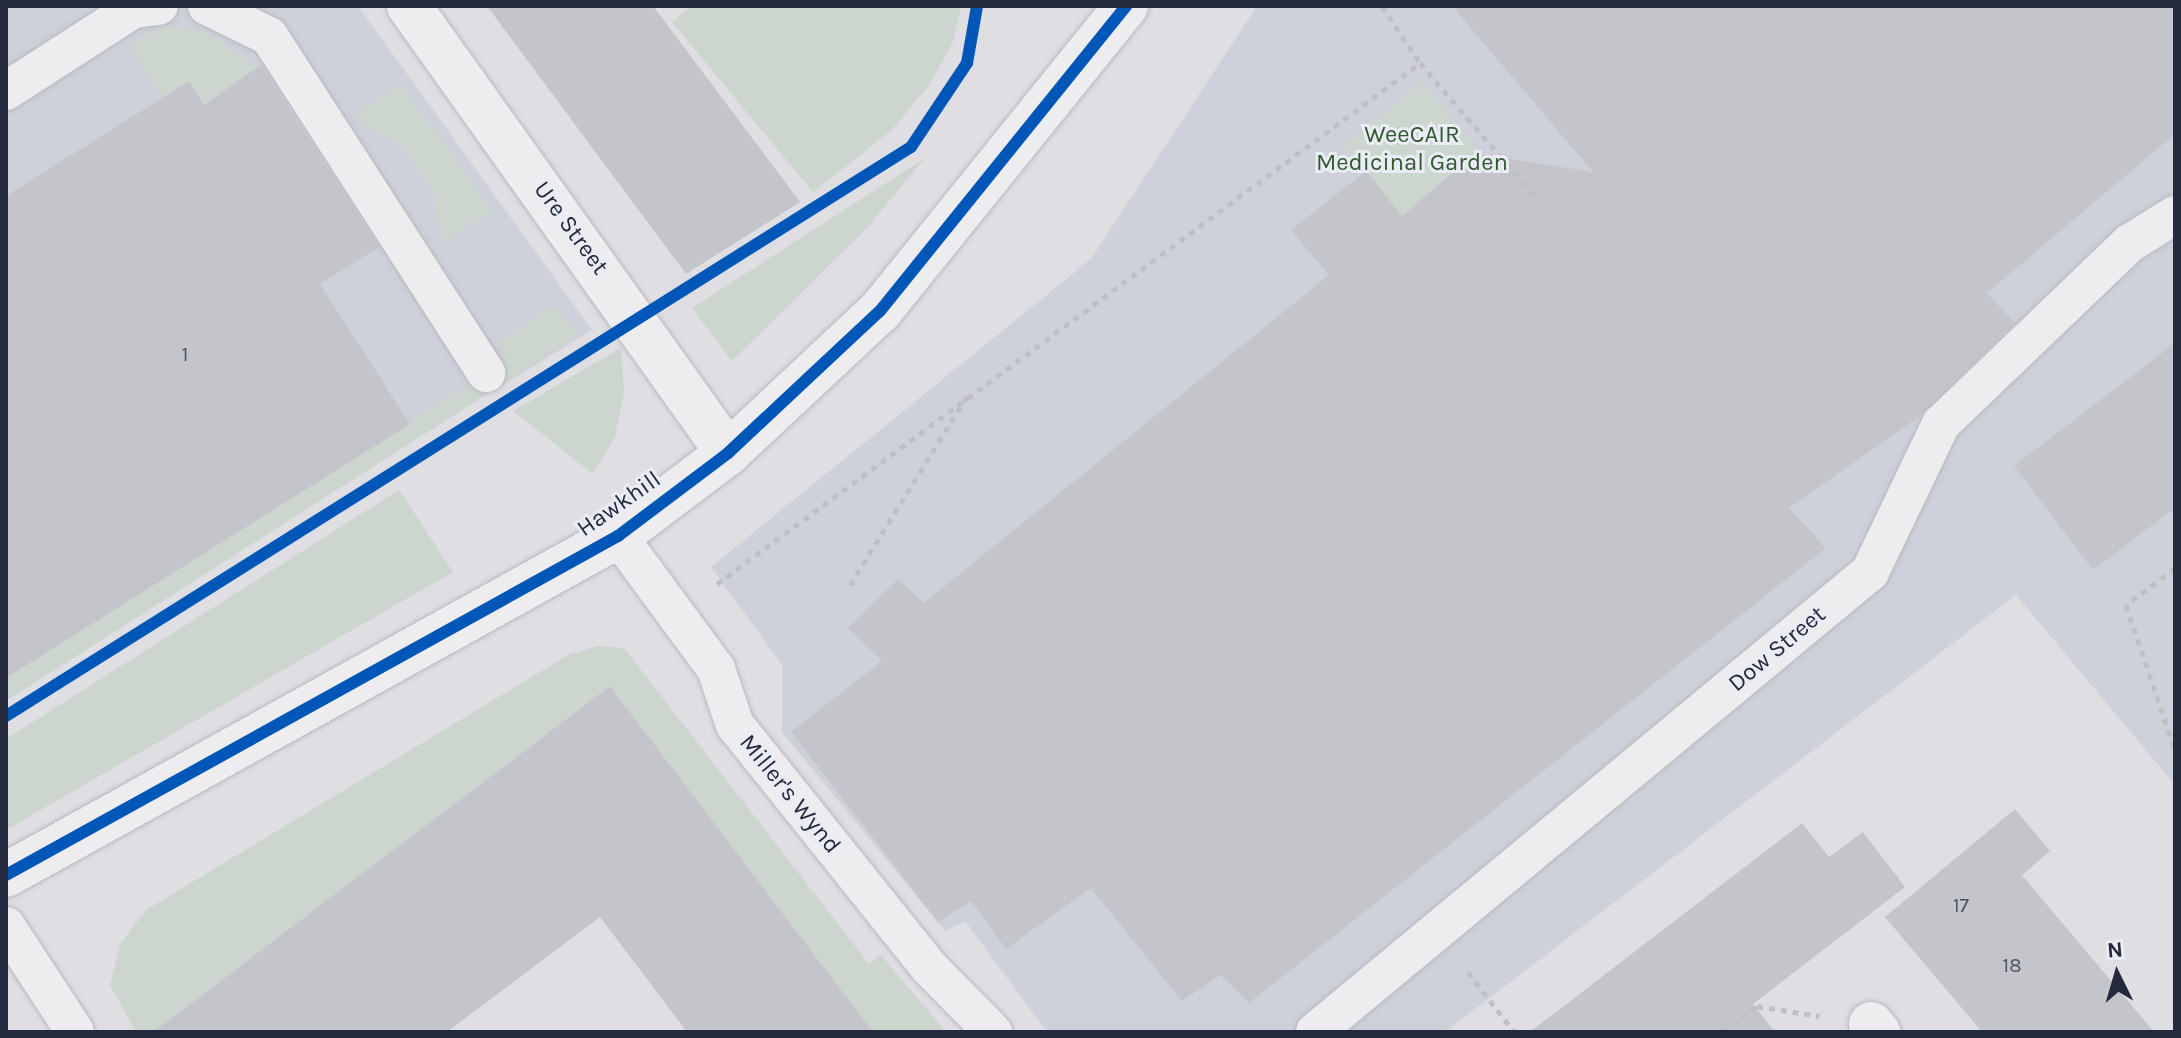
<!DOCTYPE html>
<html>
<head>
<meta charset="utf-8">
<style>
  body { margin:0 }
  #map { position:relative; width:2181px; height:1038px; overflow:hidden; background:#dedee3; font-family:Karla,sans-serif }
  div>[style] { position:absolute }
  .built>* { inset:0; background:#cfd1da }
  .green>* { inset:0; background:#ccd6ce; transform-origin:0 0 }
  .building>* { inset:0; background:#c4c5ca }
  .path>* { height:5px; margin-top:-2.5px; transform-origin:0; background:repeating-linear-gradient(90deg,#bfbfc5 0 6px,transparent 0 12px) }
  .roads { filter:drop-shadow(0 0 2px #b9babf) drop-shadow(0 0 2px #b9babf) }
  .service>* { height:38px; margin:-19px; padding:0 19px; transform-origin:19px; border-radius:19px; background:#ededf0 }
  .minor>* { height:44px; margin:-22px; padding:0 22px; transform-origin:22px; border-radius:22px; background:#ededf0 }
  .tertiary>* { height:44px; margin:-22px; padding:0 22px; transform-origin:22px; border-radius:22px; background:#ededf0 }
  .cycleway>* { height:12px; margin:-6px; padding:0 6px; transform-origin:6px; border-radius:6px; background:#0057b8 }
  span { translate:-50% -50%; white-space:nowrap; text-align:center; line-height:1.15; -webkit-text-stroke:6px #eaecf4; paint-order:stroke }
  .number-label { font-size:20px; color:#4e5262 }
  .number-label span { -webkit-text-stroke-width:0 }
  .park-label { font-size:24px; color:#325931 }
  .street-label { font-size:24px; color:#25293d }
  .frame { position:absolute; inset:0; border:8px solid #25293d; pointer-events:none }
  .north { position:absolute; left:2077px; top:934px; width:80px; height:80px; -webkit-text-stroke:6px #eaecf4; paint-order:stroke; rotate:355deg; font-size:22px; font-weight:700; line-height:32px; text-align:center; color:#25293d }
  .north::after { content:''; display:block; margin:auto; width:28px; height:36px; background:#25293d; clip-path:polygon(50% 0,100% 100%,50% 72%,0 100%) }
</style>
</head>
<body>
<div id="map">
  <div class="built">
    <div style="clip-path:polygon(6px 6px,358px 6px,592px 330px,431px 429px,421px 417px,6px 678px)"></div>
    <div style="clip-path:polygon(1257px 6px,2175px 6px,2175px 785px,2016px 595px,1445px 1032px,1047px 1032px,965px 921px,945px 931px,782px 732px,783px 666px,711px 567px,1091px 259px)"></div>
  </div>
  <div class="green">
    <div style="clip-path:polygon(691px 6px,961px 6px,961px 8px,953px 42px,930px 84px,891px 131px,813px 192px,672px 22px)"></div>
    <div style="clip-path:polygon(165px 25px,209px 33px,256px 69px,203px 104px,189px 82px,163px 98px,131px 44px)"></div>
    <div style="left:1422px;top:82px;width:91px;height:100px;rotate:51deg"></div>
    <div style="clip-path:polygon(400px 84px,493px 212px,441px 242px,434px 193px,404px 148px,353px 116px)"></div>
    <div style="clip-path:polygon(925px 158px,866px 229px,732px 361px,692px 308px)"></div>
    <div style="clip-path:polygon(555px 306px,578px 336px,6px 701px,6px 678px,508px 359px,497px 344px)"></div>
    <div style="clip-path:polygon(621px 348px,624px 393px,615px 437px,593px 474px,513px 411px)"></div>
    <div style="clip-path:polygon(399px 490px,453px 572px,6px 830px,6px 739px)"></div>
    <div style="clip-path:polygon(598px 646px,624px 648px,869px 964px,881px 955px,946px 1032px,873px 1032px,610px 686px,153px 1032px,136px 1032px,110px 985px,120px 944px,146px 910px,568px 655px)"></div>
  </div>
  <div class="building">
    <div style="clip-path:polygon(487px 6px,653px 6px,800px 202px,686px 274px)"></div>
    <div style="clip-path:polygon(1452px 6px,2175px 6px,2175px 134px,1987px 293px,2015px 323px,1920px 416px,1789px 508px,1826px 548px,1249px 1003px,1221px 975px,1182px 1001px,1091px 888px,1006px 949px,971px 901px,938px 922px,791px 732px,882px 661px,848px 628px,898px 579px,924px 603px,1329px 275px,1291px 230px,1366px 171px,1402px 216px,1475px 153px,1593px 172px)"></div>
    <div style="clip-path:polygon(261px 65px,379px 247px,320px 284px,410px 424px,6px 678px,6px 196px,189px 81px,204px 105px)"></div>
    <div style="clip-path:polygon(2175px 343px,2175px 508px,2093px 570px,2014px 466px)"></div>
    <div style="clip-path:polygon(610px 686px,873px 1032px,687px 1032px,600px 917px,447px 1032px,153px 1032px)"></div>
    <div style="clip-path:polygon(2015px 809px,2050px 851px,2022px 875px,2154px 1032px,1982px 1032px,1885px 917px)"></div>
    <div style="clip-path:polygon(1802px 823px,1829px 857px,1863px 832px,1905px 887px,1753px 1004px,1775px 1032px,1530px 1032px)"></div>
  </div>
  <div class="path">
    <div style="left:1382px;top:6px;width:69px;rotate:56.3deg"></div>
    <div style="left:2175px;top:568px;width:61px;rotate:142.9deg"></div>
    <div style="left:2126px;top:605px;width:154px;rotate:71.4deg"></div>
    <div style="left:717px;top:584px;width:875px;rotate:-36.54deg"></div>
    <div style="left:1420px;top:63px;width:176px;rotate:49.2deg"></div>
    <div style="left:850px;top:585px;width:222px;rotate:-58.2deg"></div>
    <div style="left:1468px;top:972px;width:76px;rotate:52.5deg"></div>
    <div style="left:1723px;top:1032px;width:43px;rotate:-37.4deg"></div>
    <div style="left:1757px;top:1006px;width:63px;rotate:9.2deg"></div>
  </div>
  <div class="roads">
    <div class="service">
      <div style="left:207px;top:6px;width:69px;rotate:25.8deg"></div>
      <div style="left:269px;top:36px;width:401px;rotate:57.2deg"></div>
      <div style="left:6px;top:91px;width:151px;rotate:-32.8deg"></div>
      <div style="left:133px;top:9px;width:26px;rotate:-7deg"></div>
      <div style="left:618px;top:536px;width:165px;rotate:53.6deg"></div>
      <div style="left:716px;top:669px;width:59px;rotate:71.3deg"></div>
      <div style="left:735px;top:725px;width:312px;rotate:51.3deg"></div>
      <div style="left:930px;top:968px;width:90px;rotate:45.5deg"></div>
      <div style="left:6px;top:926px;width:126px;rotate:56.9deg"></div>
      <div style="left:1315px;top:1032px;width:721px;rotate:-39.65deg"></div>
      <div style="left:1870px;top:572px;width:164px;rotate:-64.4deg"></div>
      <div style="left:1941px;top:424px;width:262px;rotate:-43.8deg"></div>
      <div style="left:2130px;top:243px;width:53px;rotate:-31.9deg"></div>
    </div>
    <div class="minor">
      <div style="left:409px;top:6px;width:549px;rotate:54.49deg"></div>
      <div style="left:1871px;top:1024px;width:11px;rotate:49deg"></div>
    </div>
    <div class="tertiary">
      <div style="left:6px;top:875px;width:700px;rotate:-28.98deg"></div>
      <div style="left:618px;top:536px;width:138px;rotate:-37deg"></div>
      <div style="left:728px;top:453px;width:208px;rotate:-43.1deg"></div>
      <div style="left:880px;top:311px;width:392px;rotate:-51.1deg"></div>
    </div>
  </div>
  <div class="cycleway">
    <div style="left:6px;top:716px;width:1069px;rotate:-32.16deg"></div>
    <div style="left:911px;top:147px;width:101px;rotate:-56.3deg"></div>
    <div style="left:967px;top:63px;width:58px;rotate:-80deg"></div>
    <div style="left:6px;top:875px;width:700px;rotate:-28.98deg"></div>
    <div style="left:618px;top:536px;width:138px;rotate:-37deg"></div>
    <div style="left:728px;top:453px;width:208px;rotate:-43.1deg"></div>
    <div style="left:880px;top:311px;width:392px;rotate:-51.1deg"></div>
  </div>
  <div class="number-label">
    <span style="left:185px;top:354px">1</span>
    <span style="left:1961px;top:905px">17</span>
    <span style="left:2012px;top:965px">18</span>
  </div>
  <div class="park-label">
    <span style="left:1412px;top:149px">WeeCAIR<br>Medicinal Garden</span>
  </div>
  <div class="street-label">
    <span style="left:571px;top:228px;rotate:54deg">Ure Street</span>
    <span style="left:619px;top:504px;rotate:-35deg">Hawkhill</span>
    <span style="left:1777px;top:649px;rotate:-40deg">Dow Street</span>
    <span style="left:790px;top:794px;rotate:51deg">Miller's Wynd</span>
  </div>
  <div class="frame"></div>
  <div class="north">N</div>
</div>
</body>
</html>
